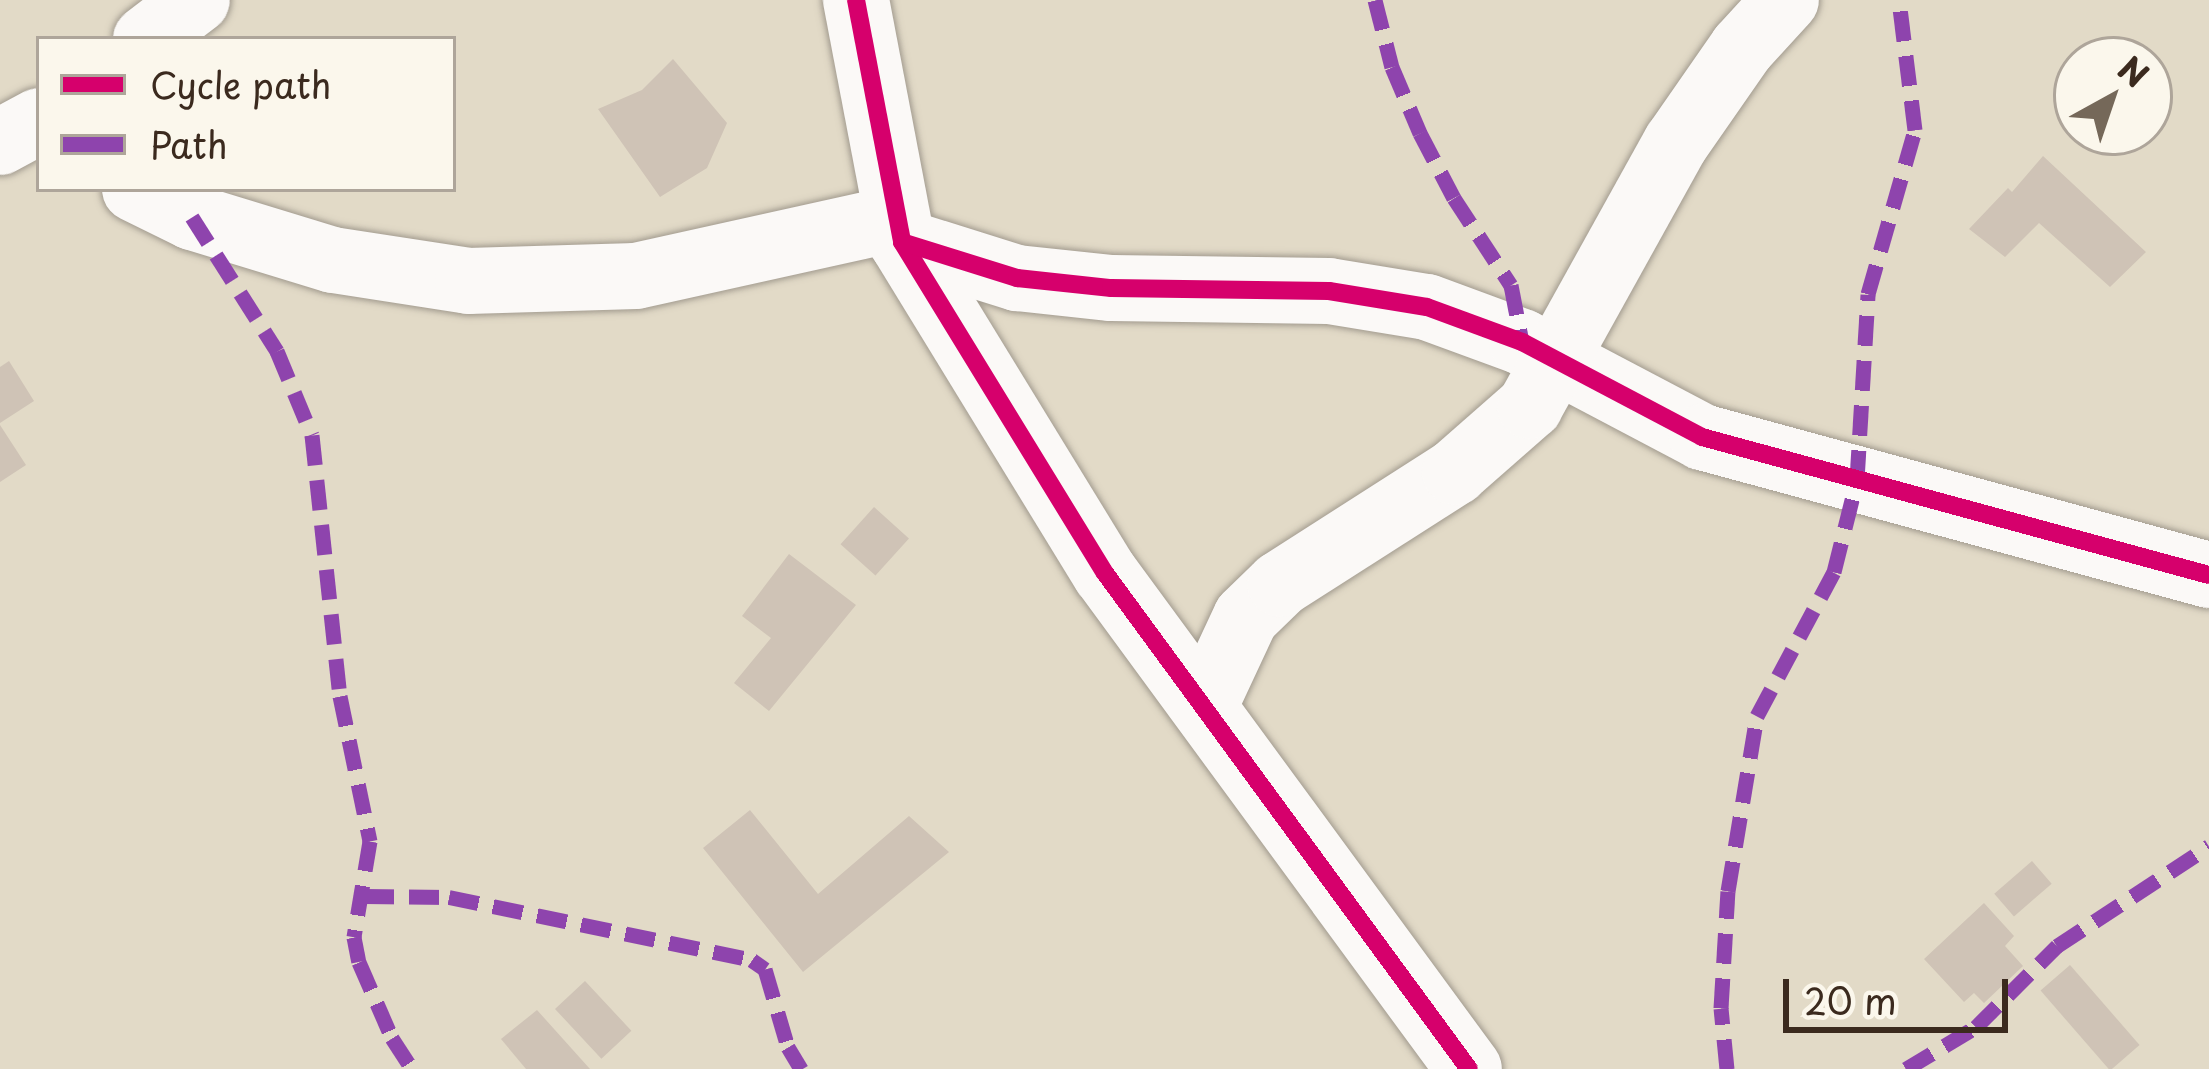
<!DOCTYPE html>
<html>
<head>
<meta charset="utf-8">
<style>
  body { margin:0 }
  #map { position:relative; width:2209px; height:1069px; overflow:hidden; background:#e2dac7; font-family:"Playpen Sans",sans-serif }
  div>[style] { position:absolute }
  .building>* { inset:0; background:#cfc3b6; transform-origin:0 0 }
  .roads { filter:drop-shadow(0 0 3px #a29b8f) drop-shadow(0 0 3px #a29b8f) }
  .minor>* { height:66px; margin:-33px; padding:0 33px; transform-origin:33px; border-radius:33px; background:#fbf9f7 }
  .quiet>* { height:15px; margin-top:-7.5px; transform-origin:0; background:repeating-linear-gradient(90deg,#8e44ad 0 30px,transparent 0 45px) }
  .cycleway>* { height:18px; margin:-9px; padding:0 9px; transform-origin:9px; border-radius:9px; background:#d6006c }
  span { translate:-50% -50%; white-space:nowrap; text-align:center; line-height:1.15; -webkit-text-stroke:9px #fbf7ec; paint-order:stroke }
  .legend { position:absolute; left:36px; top:36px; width:420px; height:156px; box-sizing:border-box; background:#fbf7ec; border:3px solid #aea59a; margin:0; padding:15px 21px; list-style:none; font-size:36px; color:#3b2a1e }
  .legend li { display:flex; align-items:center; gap:24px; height:60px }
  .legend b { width:60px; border:3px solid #aea59a }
  .north { position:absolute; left:2053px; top:36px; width:120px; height:120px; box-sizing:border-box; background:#fbf7ec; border:3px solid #aea59a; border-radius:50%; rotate:40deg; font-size:33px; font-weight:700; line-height:48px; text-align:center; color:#3b2a1e }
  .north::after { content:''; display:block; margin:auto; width:42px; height:54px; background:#756859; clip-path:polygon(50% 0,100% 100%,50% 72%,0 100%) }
  .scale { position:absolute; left:1783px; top:979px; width:225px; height:54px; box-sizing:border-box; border:6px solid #3b2a1e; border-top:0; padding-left:15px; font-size:36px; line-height:42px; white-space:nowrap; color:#3b2a1e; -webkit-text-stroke:9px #fbf7ec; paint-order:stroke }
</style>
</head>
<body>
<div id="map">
  <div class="building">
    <div style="clip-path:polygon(673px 59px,727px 123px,707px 168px,660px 197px,598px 109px,642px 90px)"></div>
    <div style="clip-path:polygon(2043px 156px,2146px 252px,2110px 287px,2039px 223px,2005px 257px,1969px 229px,2008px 188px,2012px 192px)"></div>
    <div style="clip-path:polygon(9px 361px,34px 401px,0 423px,0 367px)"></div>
    <div style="clip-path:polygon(0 425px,26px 465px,0 482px)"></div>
    <div style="left:874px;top:507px;width:47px;height:50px;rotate:42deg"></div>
    <div style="clip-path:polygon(789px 554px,856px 605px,769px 711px,734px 683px,771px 638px,742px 616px)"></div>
    <div style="clip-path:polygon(750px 810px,818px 894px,909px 816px,949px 852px,803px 972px,703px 848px)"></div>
    <div style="left:2032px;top:861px;width:30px;height:50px;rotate:49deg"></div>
    <div style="clip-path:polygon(1984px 903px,2014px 936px,2005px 946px,2023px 966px,1984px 1003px,1974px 993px,1964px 1002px,1924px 959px)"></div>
    <div style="left:2070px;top:965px;width:106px;height:39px;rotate:49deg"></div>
    <div style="left:585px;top:981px;width:68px;height:41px;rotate:47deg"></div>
    <div style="clip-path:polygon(537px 1010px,590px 1069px,526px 1069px,501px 1039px)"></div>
  </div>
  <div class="roads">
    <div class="minor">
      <div style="left:856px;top:0;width:246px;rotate:79.2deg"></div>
      <div style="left:902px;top:242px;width:388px;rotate:58.5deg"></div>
      <div style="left:1105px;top:573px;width:615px;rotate:53.73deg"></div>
      <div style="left:146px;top:39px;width:64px;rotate:-37.4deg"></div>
      <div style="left:0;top:142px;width:44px;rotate:-28.3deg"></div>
      <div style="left:135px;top:189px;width:64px;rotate:26.2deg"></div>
      <div style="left:192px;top:217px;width:147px;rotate:17deg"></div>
      <div style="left:333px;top:260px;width:137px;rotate:8.8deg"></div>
      <div style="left:468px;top:281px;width:168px;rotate:-1.7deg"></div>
      <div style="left:636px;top:276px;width:267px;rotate:-12.5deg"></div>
      <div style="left:902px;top:242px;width:121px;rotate:17.4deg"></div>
      <div style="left:1017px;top:278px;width:95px;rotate:6.1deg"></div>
      <div style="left:1111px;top:288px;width:218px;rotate:0.8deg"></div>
      <div style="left:1329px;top:291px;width:99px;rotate:9.3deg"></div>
      <div style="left:1427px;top:307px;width:101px;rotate:20.2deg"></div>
      <div style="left:1522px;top:342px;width:204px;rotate:27.8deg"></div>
      <div style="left:1702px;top:437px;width:525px;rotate:15.23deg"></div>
      <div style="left:1204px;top:707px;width:99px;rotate:-65deg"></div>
      <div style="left:1246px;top:617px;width:47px;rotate:-44.1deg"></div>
      <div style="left:1280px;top:584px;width:208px;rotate:-32.6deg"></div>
      <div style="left:1455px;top:472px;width:100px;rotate:-41.3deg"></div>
      <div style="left:1530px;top:406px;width:301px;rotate:-61deg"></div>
      <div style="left:1676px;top:143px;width:116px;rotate:-55.2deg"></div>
      <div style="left:1742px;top:48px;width:65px;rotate:-47.5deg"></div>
    </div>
  </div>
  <div class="quiet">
    <div style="left:1375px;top:0;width:69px;rotate:75.8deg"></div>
    <div style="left:1392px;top:67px;width:72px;rotate:67deg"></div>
    <div style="left:1420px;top:133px;width:73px;rotate:62.4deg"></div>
    <div style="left:1454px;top:198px;width:104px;rotate:56.8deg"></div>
    <div style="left:1511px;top:285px;width:58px;rotate:79.1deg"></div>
    <div style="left:192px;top:217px;width:159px;rotate:57.6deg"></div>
    <div style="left:277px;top:351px;width:91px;rotate:67.4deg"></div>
    <div style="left:312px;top:435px;width:262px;rotate:83.9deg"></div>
    <div style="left:340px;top:696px;width:148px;rotate:78.3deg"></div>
    <div style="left:370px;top:841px;width:97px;rotate:99.5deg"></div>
    <div style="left:354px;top:937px;width:25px;rotate:79deg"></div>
    <div style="left:359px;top:962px;width:83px;rotate:66.5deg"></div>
    <div style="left:392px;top:1038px;width:37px;rotate:57deg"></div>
    <div style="left:364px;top:896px;width:85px;rotate:0.7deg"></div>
    <div style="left:449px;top:897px;width:309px;rotate:11.7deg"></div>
    <div style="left:752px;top:960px;width:16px;rotate:35deg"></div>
    <div style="left:765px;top:969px;width:81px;rotate:73.6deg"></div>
    <div style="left:788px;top:1047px;width:26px;rotate:59deg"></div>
    <div style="left:1727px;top:1069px;width:61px;rotate:-95.6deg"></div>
    <div style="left:1721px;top:1008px;width:117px;rotate:-86.6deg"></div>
    <div style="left:1728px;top:891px;width:177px;rotate:-80.6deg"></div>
    <div style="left:1757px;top:716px;width:163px;rotate:-61.9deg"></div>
    <div style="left:1834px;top:572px;width:95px;rotate:-76deg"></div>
    <div style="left:1857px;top:480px;width:186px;rotate:-86.6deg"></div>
    <div style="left:1868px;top:294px;width:171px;rotate:-74deg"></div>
    <div style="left:1915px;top:130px;width:131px;rotate:-97deg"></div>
    <div style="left:1906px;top:1069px;width:82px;rotate:-31deg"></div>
    <div style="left:1976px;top:1027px;width:115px;rotate:-45deg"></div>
    <div style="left:2057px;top:946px;width:182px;rotate:-33.3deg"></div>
  </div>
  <div class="cycleway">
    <div style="left:856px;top:0;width:246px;rotate:79.2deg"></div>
    <div style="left:902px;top:242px;width:388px;rotate:58.5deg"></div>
    <div style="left:1105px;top:573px;width:615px;rotate:53.73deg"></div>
    <div style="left:902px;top:242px;width:121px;rotate:17.4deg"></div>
    <div style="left:1017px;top:278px;width:95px;rotate:6.1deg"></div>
    <div style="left:1111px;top:288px;width:218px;rotate:0.8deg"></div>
    <div style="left:1329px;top:291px;width:99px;rotate:9.3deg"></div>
    <div style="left:1427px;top:307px;width:101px;rotate:20.2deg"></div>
    <div style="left:1522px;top:342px;width:204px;rotate:27.8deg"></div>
    <div style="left:1702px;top:437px;width:525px;rotate:15.23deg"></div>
  </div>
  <ul class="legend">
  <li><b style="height:15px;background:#d6006c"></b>Cycle path</li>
  <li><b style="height:15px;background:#8e44ad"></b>Path</li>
  </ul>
  <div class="north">N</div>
  <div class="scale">20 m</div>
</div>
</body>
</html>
